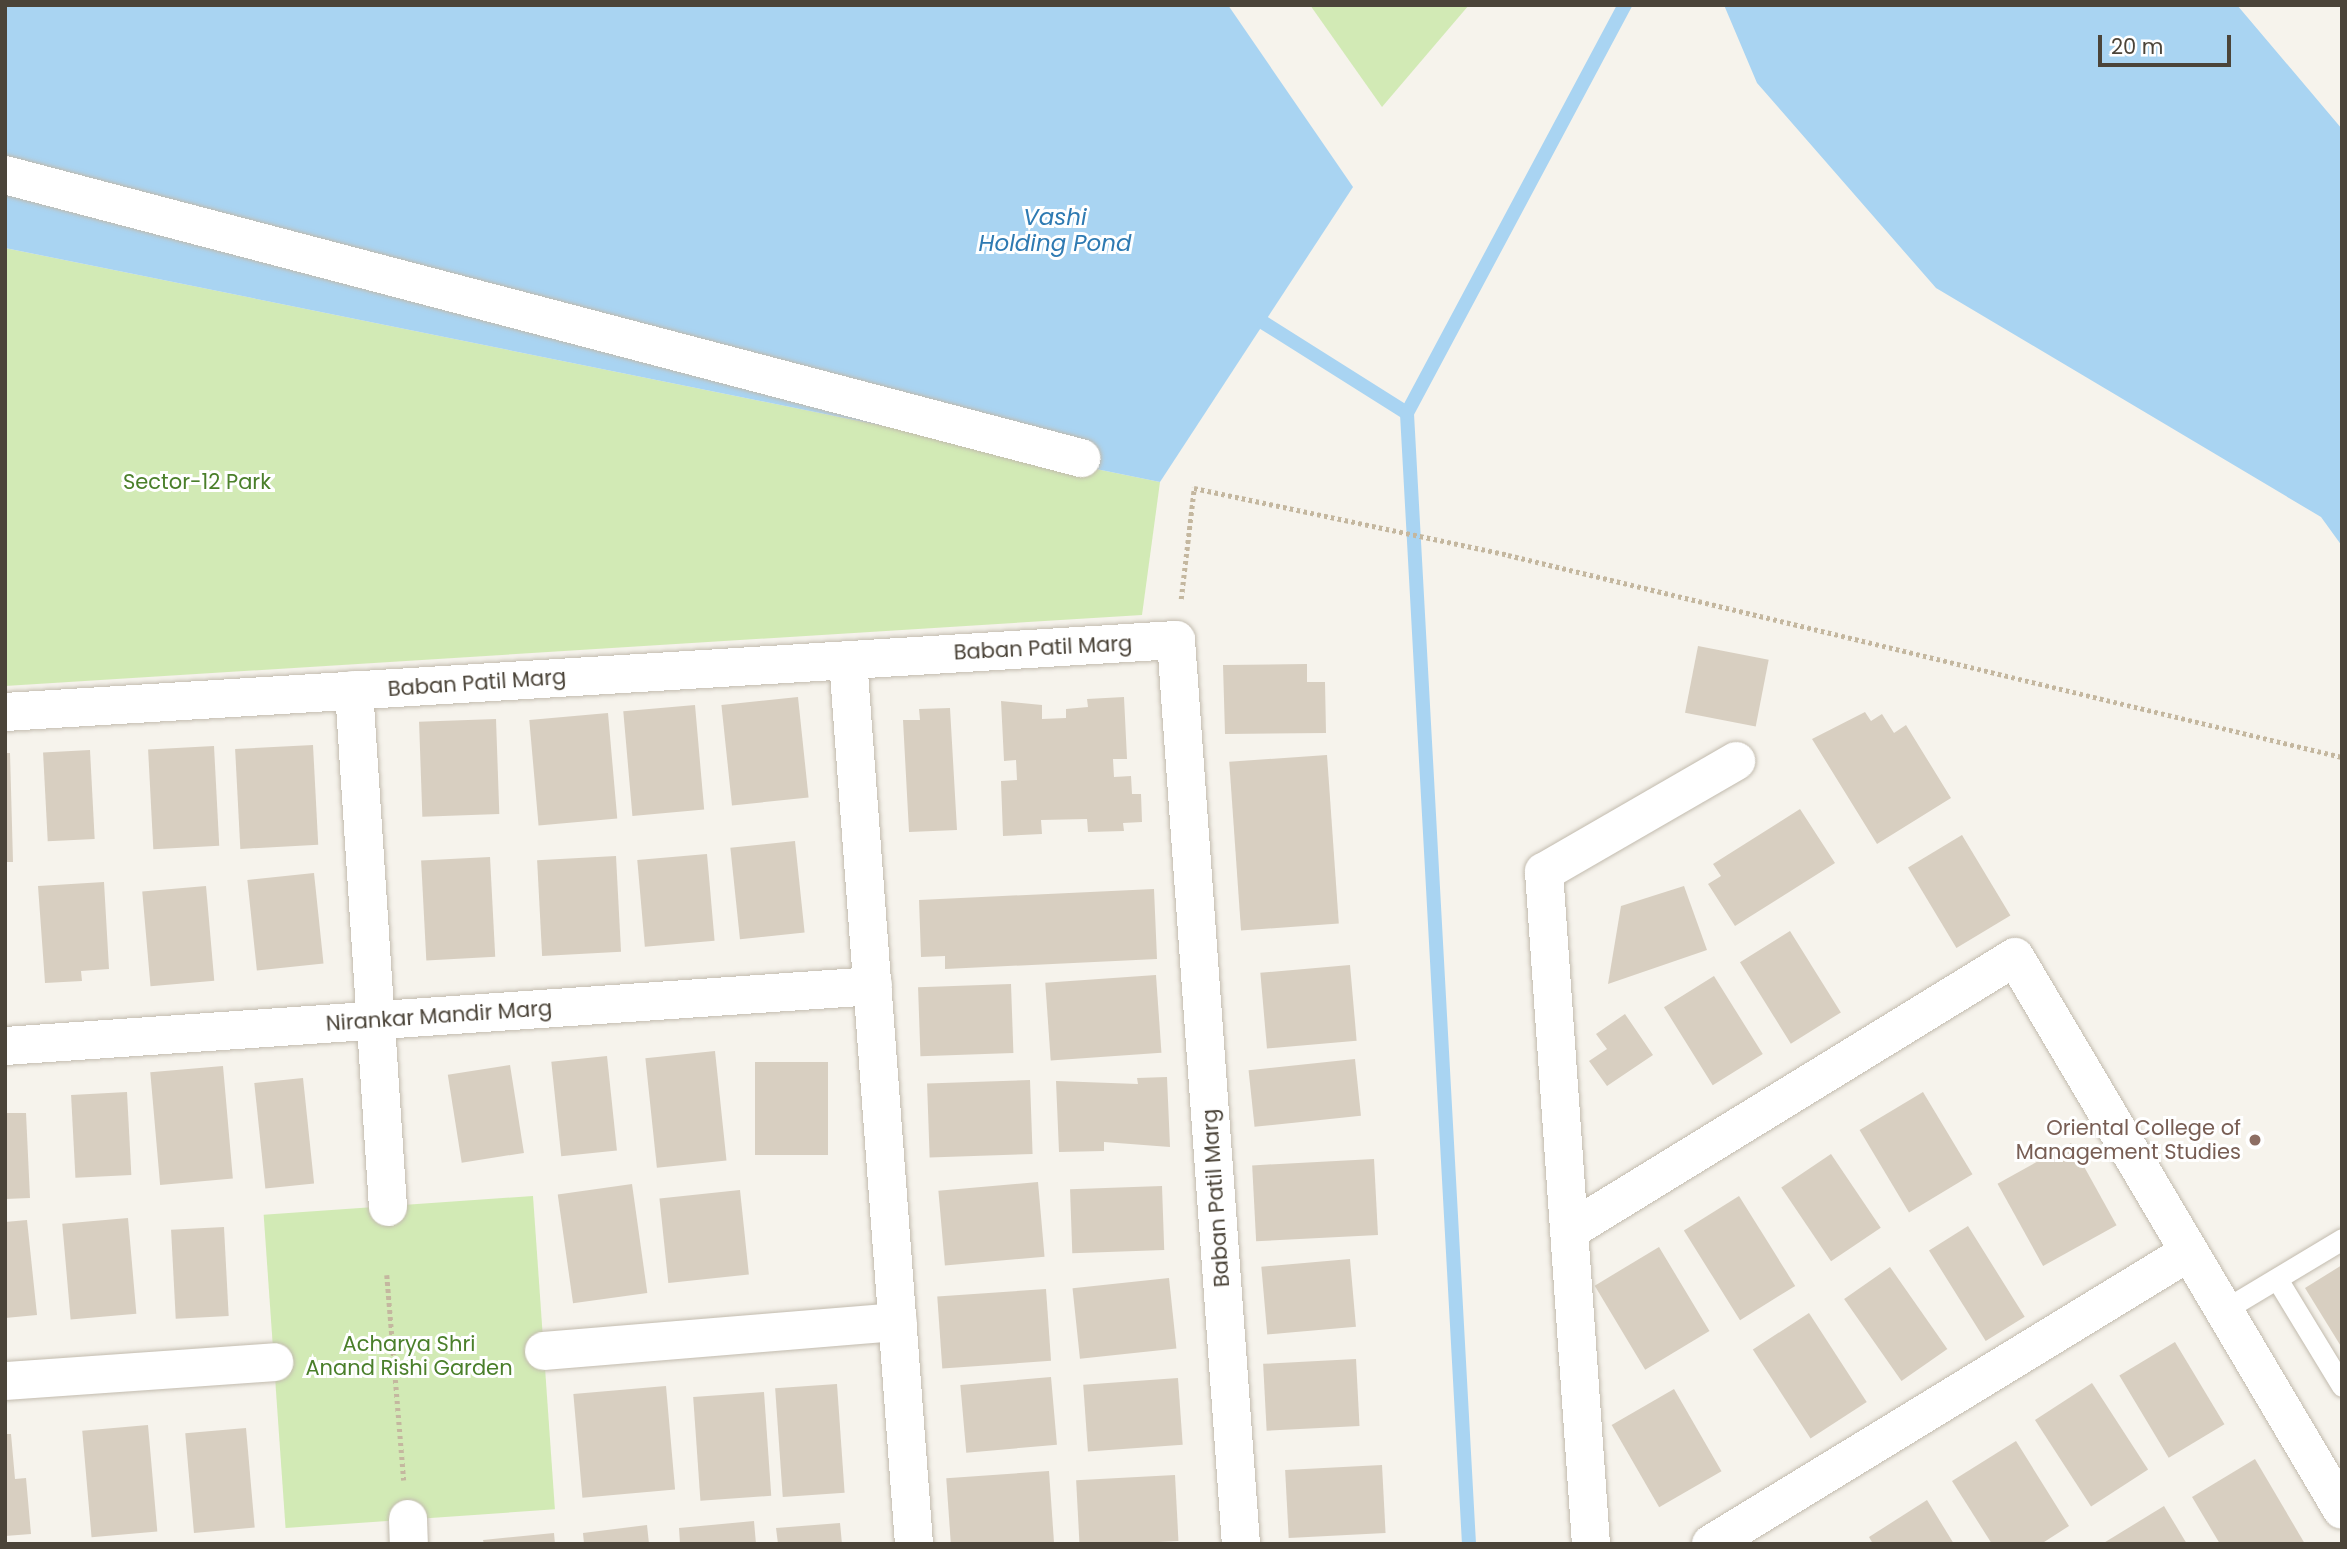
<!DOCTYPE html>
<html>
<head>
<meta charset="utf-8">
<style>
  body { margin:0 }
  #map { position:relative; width:2347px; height:1549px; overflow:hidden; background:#f6f3ec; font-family:Poppins,sans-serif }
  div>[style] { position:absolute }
  .green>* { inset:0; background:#d2eab5; transform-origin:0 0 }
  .water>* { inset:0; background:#a9d4f2 }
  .stream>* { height:14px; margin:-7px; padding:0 7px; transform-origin:7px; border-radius:7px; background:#a9d4f2 }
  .building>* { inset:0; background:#d8cfc1; transform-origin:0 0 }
  .path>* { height:4.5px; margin-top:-2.25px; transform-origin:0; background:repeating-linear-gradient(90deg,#c4b79f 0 3.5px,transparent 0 7px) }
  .roads { filter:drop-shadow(0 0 2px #c2bbae) drop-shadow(0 0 2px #c2bbae) }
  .service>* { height:21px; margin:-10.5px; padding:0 10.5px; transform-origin:10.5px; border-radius:10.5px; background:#fff }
  .minor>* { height:38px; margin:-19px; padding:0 19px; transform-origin:19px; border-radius:19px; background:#fff }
  .dots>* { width:19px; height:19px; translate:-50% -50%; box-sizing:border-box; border:4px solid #fff; border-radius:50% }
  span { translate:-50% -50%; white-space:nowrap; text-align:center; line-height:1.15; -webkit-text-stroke:6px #fff; paint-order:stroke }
  .park-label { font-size:21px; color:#4a7f2a }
  .street-label { font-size:21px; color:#4b4439 }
  .education-label { font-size:21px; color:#785e54 }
  .right { translate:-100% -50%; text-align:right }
  .water-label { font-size:23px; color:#2e7ab2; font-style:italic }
  .frame { position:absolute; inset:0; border:7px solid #4b4439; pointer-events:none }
  .scale { position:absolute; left:2098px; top:35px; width:133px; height:32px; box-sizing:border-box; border:4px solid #4b4439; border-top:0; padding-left:9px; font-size:21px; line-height:24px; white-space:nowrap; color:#4b4439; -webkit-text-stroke:5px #fff; paint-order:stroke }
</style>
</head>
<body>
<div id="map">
  <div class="green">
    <div style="clip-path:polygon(1310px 5px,1469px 5px,1382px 107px)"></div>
    <div style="clip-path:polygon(5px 248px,1160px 482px,1142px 615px,5px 686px)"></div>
    <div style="left:533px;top:1196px;width:314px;height:270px;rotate:86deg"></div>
  </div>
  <div class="water">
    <div style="clip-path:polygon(5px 5px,1228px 5px,1353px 187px,1160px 482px,5px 248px)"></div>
    <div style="clip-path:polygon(1724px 5px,2237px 5px,2342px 129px,2342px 546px,2321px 517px,1936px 288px,1757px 83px)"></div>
  </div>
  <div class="stream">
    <div style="left:1264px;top:323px;width:169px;rotate:32.2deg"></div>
    <div style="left:1469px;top:1544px;width:1133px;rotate:-93.14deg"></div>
    <div style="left:1407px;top:413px;width:463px;rotate:-61.9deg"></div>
  </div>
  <div class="building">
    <div style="left:1698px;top:646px;width:72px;height:68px;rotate:11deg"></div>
    <div style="clip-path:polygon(1307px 664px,1307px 682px,1325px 682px,1326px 733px,1225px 734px,1223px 665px)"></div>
    <div style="left:798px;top:697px;width:101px;height:77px;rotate:84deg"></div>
    <div style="clip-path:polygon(1124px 697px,1127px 759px,1113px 759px,1114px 777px,1131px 776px,1132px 794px,1141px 794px,1142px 822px,1123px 823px,1124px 831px,1088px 832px,1087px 819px,1041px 820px,1042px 834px,1003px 836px,1001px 781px,1017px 780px,1016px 760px,1004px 761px,1001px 701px,1042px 705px,1042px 719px,1066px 718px,1066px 709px,1088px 707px,1087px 699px)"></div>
    <div style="left:695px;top:705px;width:105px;height:72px;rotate:85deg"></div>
    <div style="clip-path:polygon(950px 708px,957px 830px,909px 832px,903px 720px,920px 720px,919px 709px)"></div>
    <div style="clip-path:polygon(1865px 712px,1871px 721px,1882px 714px,1894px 733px,1906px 725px,1951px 798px,1877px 844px,1812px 739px)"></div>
    <div style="left:608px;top:713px;width:106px;height:79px;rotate:85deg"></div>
    <div style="left:496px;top:719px;width:95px;height:77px;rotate:88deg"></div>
    <div style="left:313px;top:745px;width:100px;height:78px;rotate:87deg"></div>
    <div style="left:214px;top:746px;width:100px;height:66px;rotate:87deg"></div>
    <div style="left:90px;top:750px;width:89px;height:47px;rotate:87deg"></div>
    <div style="clip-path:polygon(5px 753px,10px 753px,13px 862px,5px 862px)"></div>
    <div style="left:1327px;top:755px;width:169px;height:98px;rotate:86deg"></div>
    <div style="clip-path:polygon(1800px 809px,1835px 863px,1735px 926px,1708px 884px,1721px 876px,1713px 864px)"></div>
    <div style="left:1962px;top:835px;width:94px;height:63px;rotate:59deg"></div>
    <div style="left:795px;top:841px;width:92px;height:65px;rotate:84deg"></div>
    <div style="left:707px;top:854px;width:87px;height:70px;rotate:85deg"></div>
    <div style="left:616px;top:856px;width:96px;height:79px;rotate:87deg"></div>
    <div style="left:490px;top:857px;width:100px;height:69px;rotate:87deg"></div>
    <div style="left:314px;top:873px;width:91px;height:67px;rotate:84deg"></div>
    <div style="clip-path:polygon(104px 882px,109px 969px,81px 971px,82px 981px,45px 983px,38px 886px)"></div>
    <div style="left:206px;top:886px;width:95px;height:64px;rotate:85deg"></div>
    <div style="clip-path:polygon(1684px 886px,1707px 950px,1608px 984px,1621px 906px)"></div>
    <div style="clip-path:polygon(1154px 889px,1157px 959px,945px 969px,945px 956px,921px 957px,919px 900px)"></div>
    <div style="left:1790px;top:931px;width:96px;height:59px;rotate:58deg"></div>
    <div style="left:1350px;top:965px;width:76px;height:90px;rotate:85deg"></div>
    <div style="left:1156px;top:975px;width:78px;height:111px;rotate:86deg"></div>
    <div style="left:1714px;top:976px;width:92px;height:59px;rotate:58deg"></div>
    <div style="left:1011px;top:984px;width:69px;height:93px;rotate:88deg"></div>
    <div style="clip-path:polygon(1625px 1014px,1653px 1055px,1607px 1086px,1589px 1061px,1607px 1049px,1596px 1034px)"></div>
    <div style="left:715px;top:1051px;width:110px;height:70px;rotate:84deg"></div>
    <div style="left:607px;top:1056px;width:95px;height:56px;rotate:84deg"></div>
    <div style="left:1355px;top:1059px;width:57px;height:107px;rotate:84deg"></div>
    <div style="left:755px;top:1062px;width:73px;height:93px"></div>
    <div style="left:510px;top:1065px;width:89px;height:63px;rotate:81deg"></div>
    <div style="left:223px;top:1066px;width:113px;height:73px;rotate:85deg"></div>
    <div style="clip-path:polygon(1167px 1077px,1170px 1147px,1104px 1142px,1104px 1151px,1059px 1152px,1056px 1081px,1138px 1084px,1137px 1078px)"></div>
    <div style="left:303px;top:1078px;width:106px;height:49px;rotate:84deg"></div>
    <div style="left:1030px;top:1080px;width:74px;height:103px;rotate:88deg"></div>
    <div style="left:127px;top:1092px;width:83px;height:56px;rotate:87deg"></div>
    <div style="left:1923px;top:1092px;width:96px;height:74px;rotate:59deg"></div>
    <div style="clip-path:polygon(5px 1113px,26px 1113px,30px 1198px,5px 1199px)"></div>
    <div style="left:2071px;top:1143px;width:94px;height:84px;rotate:61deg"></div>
    <div style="left:1831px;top:1154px;width:89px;height:60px;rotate:56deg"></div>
    <div style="left:1374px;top:1159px;width:76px;height:122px;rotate:87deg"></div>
    <div style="left:1038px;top:1182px;width:75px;height:100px;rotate:85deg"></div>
    <div style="left:632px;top:1184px;width:110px;height:75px;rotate:82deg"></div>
    <div style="left:1162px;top:1186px;width:64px;height:92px;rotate:88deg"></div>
    <div style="left:740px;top:1190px;width:85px;height:81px;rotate:84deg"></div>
    <div style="left:1739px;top:1196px;width:106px;height:65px;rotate:58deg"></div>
    <div style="left:128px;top:1218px;width:96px;height:66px;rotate:85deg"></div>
    <div style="clip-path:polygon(27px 1220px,37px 1315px,5px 1318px,5px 1222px)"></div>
    <div style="left:1968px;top:1226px;width:107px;height:46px;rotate:58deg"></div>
    <div style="left:224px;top:1227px;width:89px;height:53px;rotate:87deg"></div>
    <div style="left:1659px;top:1247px;width:98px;height:75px;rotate:59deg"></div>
    <div style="left:1350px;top:1259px;width:68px;height:89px;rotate:85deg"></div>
    <div style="clip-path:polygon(2342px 1265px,2342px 1348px,2305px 1288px)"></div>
    <div style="left:1890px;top:1267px;width:100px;height:56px;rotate:55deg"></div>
    <div style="left:1169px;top:1278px;width:71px;height:97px;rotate:84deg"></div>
    <div style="left:1046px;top:1289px;width:72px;height:109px;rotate:86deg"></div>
    <div style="left:1809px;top:1313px;width:106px;height:67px;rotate:57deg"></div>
    <div style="left:2175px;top:1342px;width:96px;height:65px;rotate:59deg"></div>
    <div style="left:1356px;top:1359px;width:67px;height:93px;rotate:87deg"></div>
    <div style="left:1051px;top:1377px;width:68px;height:91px;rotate:85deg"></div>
    <div style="left:1178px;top:1378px;width:67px;height:95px;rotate:86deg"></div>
    <div style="left:2092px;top:1383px;width:103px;height:68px;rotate:57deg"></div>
    <div style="left:837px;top:1384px;width:109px;height:62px;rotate:86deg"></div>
    <div style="left:666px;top:1386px;width:104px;height:93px;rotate:85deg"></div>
    <div style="left:1674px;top:1389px;width:95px;height:72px;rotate:60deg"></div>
    <div style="left:764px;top:1392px;width:104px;height:71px;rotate:86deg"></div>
    <div style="left:148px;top:1425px;width:107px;height:66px;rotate:85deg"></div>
    <div style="left:246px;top:1428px;width:100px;height:61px;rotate:85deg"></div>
    <div style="clip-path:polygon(5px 1434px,11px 1434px,15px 1479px,26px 1478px,31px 1534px,5px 1536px)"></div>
    <div style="clip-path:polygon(2016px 1441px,2069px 1526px,2041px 1544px,1992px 1544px,1952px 1481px)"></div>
    <div style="clip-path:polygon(2255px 1459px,2305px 1544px,2220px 1544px,2192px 1497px)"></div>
    <div style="left:1382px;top:1465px;width:68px;height:97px;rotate:87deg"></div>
    <div style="left:1049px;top:1471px;width:73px;height:103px;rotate:86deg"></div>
    <div style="left:1175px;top:1475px;width:66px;height:99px;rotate:87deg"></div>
    <div style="clip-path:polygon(1927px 1500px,1954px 1544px,1873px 1544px,1869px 1537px)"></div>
    <div style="clip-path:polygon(2164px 1506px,2187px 1544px,2102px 1544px)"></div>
    <div style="clip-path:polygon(754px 1521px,756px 1544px,680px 1544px,679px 1528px)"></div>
    <div style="clip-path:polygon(840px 1523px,842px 1544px,778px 1544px,776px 1528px)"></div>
    <div style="clip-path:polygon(647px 1525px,649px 1544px,584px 1544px,583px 1533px)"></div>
    <div style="clip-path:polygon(554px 1533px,555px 1544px,484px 1544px,483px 1540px)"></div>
  </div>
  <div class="path">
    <div style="left:1181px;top:599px;width:112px;rotate:-83.3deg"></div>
    <div style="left:1194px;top:488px;width:321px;rotate:12deg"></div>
    <div style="left:1508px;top:555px;width:858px;rotate:13.62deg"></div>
    <div style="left:387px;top:1275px;width:206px;rotate:85.3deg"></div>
  </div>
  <div class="roads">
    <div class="service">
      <div style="left:2277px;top:1279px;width:125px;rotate:58.7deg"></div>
      <div style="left:2224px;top:1310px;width:138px;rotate:-31deg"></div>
    </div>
    <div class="minor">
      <div style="left:5px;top:175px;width:1113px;rotate:14.74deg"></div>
      <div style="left:848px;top:660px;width:886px;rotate:85.73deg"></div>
      <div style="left:354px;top:690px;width:518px;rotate:86.24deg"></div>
      <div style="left:5px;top:712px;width:1173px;rotate:-3.52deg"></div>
      <div style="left:1176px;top:640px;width:906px;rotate:85.89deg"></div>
      <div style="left:5px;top:1046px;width:870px;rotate:-3.95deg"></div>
      <div style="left:1569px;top:1231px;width:523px;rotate:-31.56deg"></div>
      <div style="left:2015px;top:957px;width:642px;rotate:59.4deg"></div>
      <div style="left:544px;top:1351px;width:355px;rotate:-4.7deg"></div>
      <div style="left:5px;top:1381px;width:270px;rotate:-4deg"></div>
      <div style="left:408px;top:1519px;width:25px;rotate:88deg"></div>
      <div style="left:1591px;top:1544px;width:674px;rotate:-94deg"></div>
      <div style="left:1544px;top:872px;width:222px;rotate:-30deg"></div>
      <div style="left:1711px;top:1544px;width:560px;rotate:-31.42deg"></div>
    </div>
  </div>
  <div class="dots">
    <div style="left:2255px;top:1140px;background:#8d6e63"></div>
  </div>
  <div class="park-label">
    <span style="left:197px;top:482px">Sector-12 Park</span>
    <span style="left:409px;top:1356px">Acharya Shri<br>Anand Rishi Garden</span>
  </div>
  <div class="street-label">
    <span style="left:1043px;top:648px;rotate:-3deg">Baban Patil Marg</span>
    <span style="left:477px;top:683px;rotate:-4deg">Baban Patil Marg</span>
    <span style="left:439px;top:1016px;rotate:-4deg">Nirankar Mandir Marg</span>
    <span style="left:1216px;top:1198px;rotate:-94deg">Baban Patil Marg</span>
  </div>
  <div class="education-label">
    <span class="right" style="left:2241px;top:1140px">Oriental College of<br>Management Studies</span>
  </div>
  <div class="water-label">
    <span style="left:1055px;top:230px">Vashi<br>Holding Pond</span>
  </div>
  <div class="frame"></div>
  <div class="scale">20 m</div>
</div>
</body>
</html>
